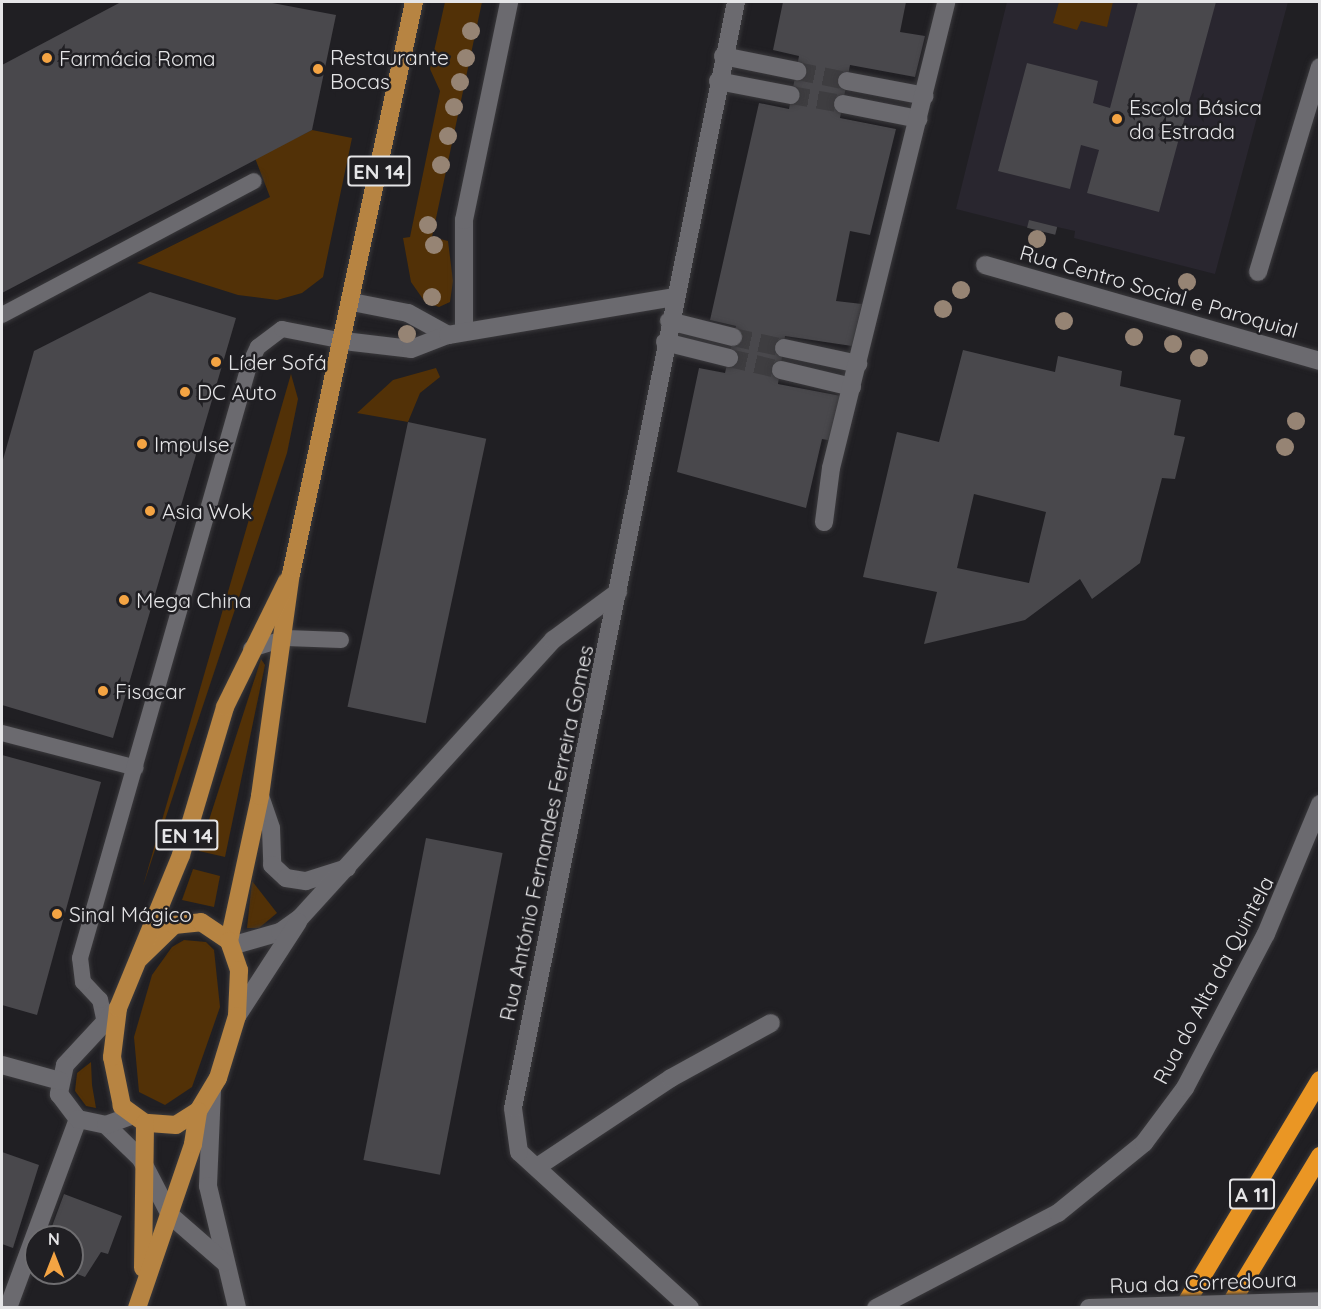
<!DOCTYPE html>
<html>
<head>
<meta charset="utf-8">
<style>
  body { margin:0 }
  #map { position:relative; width:1321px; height:1309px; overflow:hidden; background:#201f23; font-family:Quicksand,sans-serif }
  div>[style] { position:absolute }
  .built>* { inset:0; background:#29262f }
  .green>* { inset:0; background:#523107 }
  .building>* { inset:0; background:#49484c; transform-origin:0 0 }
  .street-tunnel>* { height:18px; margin-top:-9px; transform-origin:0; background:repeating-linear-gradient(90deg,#3e3d40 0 18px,transparent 0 27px) }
  .roads { filter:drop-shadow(0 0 2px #3a393c) drop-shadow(0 0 2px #3a393c) }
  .lane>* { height:16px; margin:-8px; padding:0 8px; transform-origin:8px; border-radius:8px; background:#6b6a6f }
  .street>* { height:18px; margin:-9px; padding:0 9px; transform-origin:9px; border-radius:9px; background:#6b6a6f }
  .secondary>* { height:18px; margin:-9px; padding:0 9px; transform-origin:9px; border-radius:9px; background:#6b6a6f }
  .primary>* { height:18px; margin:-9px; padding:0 9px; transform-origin:9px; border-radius:9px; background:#b78442 }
  .highway>* { height:18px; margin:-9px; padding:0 9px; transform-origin:9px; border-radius:9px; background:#ea9624 }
  .bridges { filter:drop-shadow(0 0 2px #3a393c) drop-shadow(0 0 2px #3a393c) }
  .street-bridge>* { height:18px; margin:-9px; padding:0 9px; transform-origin:9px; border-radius:9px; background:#6b6a6f }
  .trees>* { width:18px; height:18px; margin:-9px; border-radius:50%; background:#968474 }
  .dots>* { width:16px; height:16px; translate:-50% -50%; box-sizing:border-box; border:3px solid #201f23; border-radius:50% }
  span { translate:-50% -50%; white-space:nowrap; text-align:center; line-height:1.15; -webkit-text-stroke:5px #201f23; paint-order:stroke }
  .shield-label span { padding:2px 4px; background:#201f23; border:2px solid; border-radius:4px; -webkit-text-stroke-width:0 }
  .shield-label { font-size:20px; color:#e5e5e7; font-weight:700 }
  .poi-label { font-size:21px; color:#e5e5e7 }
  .left { translate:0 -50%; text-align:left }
  .street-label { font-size:21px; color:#e5e5e7 }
  .frame { position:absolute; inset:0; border:3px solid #e5e5e7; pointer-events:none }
  .north { position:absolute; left:24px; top:1225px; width:60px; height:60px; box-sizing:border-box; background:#201f23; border:2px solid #6f6e71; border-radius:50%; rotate:0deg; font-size:16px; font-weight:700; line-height:24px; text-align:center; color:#e5e5e7 }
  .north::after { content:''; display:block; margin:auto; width:21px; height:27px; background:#f4a443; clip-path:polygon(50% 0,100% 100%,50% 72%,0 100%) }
</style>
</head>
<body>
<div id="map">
  <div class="built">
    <div style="clip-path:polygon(1007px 2px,1288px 2px,1215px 274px,1074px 238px,1075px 231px,1057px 227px,1055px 234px,956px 209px)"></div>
  </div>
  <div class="green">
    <div style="clip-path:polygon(445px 2px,482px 2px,432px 237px,448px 241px,453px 281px,450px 302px,439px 307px,425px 302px,411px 282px,403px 238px,410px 237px,440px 91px,430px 69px)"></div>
    <div style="clip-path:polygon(1059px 2px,1113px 2px,1107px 27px,1081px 21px,1077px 30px,1053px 23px)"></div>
    <div style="clip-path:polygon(312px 130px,352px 138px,323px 277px,302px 293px,277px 300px,238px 295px,137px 263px,270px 197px,255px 158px)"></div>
    <div style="clip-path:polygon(436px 368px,440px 377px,420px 393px,408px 422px,357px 413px,393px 380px)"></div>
    <div style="clip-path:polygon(291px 374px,298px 399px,287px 453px,143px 886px)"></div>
    <div style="clip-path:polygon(261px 659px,265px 665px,225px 857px,199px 851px)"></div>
    <div style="clip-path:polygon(193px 869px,220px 876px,214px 907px,182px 900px)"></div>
    <div style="clip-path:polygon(252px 881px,277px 913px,259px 928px,247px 928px)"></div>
    <div style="clip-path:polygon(184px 940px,206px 942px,214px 950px,220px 1007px,192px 1087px,165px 1105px,139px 1092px,134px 1037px,152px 975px,172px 947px)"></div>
    <div style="clip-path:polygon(91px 1062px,92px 1085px,96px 1108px,86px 1106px,75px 1091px,77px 1073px)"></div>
  </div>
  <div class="building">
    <div style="clip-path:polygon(121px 2px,267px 2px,336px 15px,312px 130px,2px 293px,2px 65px)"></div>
    <div style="clip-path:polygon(783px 2px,906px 2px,900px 32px,925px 36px,915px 77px,850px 65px,840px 118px,896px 129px,870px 235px,850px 231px,836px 301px,862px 304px,852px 346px,785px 336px,778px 384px,841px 396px,833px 441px,822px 439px,806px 508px,677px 472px,699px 368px,725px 373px,736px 326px,710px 320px,759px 103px,789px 109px,799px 56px,773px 50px)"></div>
    <div style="clip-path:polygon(1138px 2px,1216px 2px,1159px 212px,1087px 193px,1099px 150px,1081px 145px,1070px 189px,998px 171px,1027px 63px,1098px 81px,1093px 103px,1110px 108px)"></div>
    <div style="left:1029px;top:220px;width:29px;height:8px;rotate:14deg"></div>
    <div style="clip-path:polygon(150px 292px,236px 318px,113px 738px,2px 705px,2px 463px,34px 351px)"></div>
    <div style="clip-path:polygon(evenodd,963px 350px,1055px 372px,1058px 356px,1122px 371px,1120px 386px,1181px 400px,1174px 435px,1185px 437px,1175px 479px,1162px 478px,1140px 563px,1092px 599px,1080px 579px,1025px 620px,924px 644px,937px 592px,863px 577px,897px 432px,939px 442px,963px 350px,974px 494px,1046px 512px,1029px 583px,957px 568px,974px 494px)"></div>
    <div style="left:408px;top:422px;width:80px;height:291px;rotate:12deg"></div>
    <div style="clip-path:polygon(2px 755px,101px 782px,37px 1015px,2px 1005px)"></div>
    <div style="left:426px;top:838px;width:78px;height:328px;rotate:11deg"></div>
    <div style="clip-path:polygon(2px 1152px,39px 1165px,13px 1248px,2px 1244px)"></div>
    <div style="clip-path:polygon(64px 1194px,122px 1216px,108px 1254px,101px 1252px,85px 1277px,72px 1272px,72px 1237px,48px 1237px)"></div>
  </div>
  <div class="street-tunnel">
    <div style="left:797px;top:71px;width:51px;rotate:11.3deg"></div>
    <div style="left:791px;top:95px;width:53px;rotate:9.8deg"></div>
    <div style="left:733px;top:337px;width:52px;rotate:12.2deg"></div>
    <div style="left:729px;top:358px;width:53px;rotate:13deg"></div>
  </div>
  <div class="roads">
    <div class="lane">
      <div style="left:2px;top:315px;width:285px;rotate:-28deg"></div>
      <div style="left:251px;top:649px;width:37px;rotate:-17deg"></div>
      <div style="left:286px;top:638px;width:55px;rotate:2.1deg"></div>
      <div style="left:2px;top:733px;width:138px;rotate:14.6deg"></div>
      <div style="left:105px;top:1023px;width:24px;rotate:-102deg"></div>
      <div style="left:100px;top:1000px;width:25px;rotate:-133deg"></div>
      <div style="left:83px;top:982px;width:24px;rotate:-97deg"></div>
      <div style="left:80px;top:958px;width:616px;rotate:-74.07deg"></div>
      <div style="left:249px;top:366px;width:21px;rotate:-65deg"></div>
      <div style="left:258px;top:347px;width:30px;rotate:-37deg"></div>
      <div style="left:282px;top:329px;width:63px;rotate:11deg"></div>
    </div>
    <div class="street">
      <div style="left:723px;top:56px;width:76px;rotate:11.5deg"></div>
      <div style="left:718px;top:81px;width:74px;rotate:10.9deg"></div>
      <div style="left:847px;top:81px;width:79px;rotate:10.9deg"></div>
      <div style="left:843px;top:104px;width:77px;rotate:11.2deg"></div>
      <div style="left:985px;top:265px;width:348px;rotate:16deg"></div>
      <div style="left:1258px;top:272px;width:214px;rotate:-73.2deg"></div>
      <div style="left:352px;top:302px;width:57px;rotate:11.1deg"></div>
      <div style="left:408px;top:313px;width:46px;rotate:28.8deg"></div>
      <div style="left:669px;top:321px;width:66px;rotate:14deg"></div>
      <div style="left:464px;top:332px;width:112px;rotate:-90deg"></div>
      <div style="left:464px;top:220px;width:223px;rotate:-78.3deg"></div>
      <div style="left:344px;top:341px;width:67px;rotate:6.8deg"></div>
      <div style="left:411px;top:349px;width:40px;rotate:-21deg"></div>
      <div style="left:448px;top:335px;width:229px;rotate:-9.5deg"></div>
      <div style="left:665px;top:342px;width:66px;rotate:14deg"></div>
      <div style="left:784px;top:348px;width:76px;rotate:12.2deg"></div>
      <div style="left:781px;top:370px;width:73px;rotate:13.5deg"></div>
      <div style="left:824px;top:522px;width:54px;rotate:-82.6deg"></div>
      <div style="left:831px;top:468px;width:480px;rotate:-76.1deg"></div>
      <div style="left:260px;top:796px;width:34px;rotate:71deg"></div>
      <div style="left:271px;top:828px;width:37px;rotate:88deg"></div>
      <div style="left:272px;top:865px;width:19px;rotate:43deg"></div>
      <div style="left:286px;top:878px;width:20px;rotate:9deg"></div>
      <div style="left:306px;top:881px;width:43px;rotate:-17.6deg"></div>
      <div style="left:231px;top:946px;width:51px;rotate:-15.9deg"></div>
      <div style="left:280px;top:932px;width:24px;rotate:-35deg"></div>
      <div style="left:300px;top:918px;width:376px;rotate:-47.7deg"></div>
      <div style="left:553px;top:640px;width:81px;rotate:-36.4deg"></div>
      <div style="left:237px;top:1016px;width:112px;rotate:-57deg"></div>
      <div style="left:212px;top:1090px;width:96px;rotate:92.4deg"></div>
      <div style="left:208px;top:1186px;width:125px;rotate:76.6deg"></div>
      <div style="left:106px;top:1125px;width:49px;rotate:44.2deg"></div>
      <div style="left:141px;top:1159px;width:63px;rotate:62.6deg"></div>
      <div style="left:170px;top:1215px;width:72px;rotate:41deg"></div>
      <div style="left:537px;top:1167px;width:161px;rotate:-33.6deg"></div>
      <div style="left:671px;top:1078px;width:114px;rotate:-28.8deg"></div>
      <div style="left:8px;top:1308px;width:202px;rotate:-69.7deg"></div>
      <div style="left:690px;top:1308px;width:231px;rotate:-137.6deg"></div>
      <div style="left:519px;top:1152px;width:44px;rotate:-97.8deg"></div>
      <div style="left:513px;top:1108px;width:1128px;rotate:-78.6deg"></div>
      <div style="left:876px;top:1308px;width:205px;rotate:-27.6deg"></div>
      <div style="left:1058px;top:1213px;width:111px;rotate:-39.1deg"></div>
      <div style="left:1144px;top:1143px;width:69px;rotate:-53.3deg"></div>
      <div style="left:1185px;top:1088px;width:174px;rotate:-62.3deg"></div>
      <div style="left:1266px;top:934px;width:141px;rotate:-67.4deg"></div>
    </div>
    <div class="secondary">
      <div style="left:118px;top:1008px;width:78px;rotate:132.9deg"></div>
      <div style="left:65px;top:1065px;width:30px;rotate:102deg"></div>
      <div style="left:59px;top:1094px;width:31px;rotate:53deg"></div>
      <div style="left:78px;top:1119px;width:29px;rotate:12deg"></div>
      <div style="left:106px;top:1125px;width:29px;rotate:-20deg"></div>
      <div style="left:2px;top:1065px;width:60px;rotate:15.4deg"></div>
    </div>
    <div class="primary">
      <div style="left:229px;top:941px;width:148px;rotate:-77.9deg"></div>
      <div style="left:260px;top:796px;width:224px;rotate:-82.1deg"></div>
      <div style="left:291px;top:574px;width:585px;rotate:-77.86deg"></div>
      <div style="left:140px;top:958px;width:47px;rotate:-44.1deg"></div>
      <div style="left:174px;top:925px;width:27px;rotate:-6deg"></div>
      <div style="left:201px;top:922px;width:34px;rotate:34deg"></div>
      <div style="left:229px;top:941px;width:31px;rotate:71deg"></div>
      <div style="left:239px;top:970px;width:46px;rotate:92.5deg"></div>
      <div style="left:237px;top:1016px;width:65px;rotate:107deg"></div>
      <div style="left:218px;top:1078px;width:39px;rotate:121deg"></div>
      <div style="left:198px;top:1111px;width:26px;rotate:148deg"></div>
      <div style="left:176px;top:1125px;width:31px;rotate:-176deg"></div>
      <div style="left:145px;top:1123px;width:29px;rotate:-144deg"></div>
      <div style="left:122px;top:1106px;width:50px;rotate:-101.5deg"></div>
      <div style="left:112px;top:1057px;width:49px;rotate:-83deg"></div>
      <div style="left:118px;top:1008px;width:165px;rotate:-67.6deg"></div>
      <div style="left:181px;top:855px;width:154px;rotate:-73.4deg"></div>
      <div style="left:225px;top:707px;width:140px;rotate:-63.8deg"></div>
      <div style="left:143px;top:1268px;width:145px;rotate:-89.2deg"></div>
      <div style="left:137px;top:1308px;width:173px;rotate:-71.1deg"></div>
      <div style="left:193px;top:1144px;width:33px;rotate:-81deg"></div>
    </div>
    <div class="highway">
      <div style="left:1183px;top:1308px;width:266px;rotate:-59deg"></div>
      <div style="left:1228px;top:1308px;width:178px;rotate:-58.8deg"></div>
    </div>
  </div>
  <div class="bridges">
    <div class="street-bridge">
      <div style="left:1089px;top:1308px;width:231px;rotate:-1.7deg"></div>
    </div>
  </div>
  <div class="trees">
    <div style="left:471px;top:31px"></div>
    <div style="left:466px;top:58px"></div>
    <div style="left:460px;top:82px"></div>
    <div style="left:454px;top:107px"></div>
    <div style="left:448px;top:136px"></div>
    <div style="left:441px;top:165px"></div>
    <div style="left:428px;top:225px"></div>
    <div style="left:1037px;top:239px"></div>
    <div style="left:434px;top:245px"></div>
    <div style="left:1187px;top:282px"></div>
    <div style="left:961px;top:290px"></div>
    <div style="left:432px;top:297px"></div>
    <div style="left:943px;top:309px"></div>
    <div style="left:1064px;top:321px"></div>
    <div style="left:407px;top:334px"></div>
    <div style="left:1134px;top:337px"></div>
    <div style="left:1173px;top:344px"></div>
    <div style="left:1199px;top:358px"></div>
    <div style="left:1296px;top:421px"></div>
    <div style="left:1285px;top:447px"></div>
  </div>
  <div class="dots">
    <div style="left:47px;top:58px;background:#f4a443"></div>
    <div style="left:318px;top:69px;background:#f4a443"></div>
    <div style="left:1117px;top:119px;background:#f4a443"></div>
    <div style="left:216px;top:362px;background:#f4a443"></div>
    <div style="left:185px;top:392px;background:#f4a443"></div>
    <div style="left:142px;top:444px;background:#f4a443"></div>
    <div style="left:150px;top:511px;background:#f4a443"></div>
    <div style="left:124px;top:600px;background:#f4a443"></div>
    <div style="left:103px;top:691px;background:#f4a443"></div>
    <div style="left:57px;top:914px;background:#f4a443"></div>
  </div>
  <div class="shield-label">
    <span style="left:379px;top:171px">EN 14</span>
    <span style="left:187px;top:835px">EN 14</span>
    <span style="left:1252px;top:1194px">A 11</span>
  </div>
  <div class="poi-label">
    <span class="left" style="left:330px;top:69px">Restaurante<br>Bocas</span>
    <span class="left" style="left:59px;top:58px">Farmácia Roma</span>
    <span class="left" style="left:1129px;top:119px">Escola Básica<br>da Estrada</span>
    <span class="left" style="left:228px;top:362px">Líder Sofá</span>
    <span class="left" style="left:197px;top:392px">DC Auto</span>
    <span class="left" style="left:154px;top:444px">Impulse</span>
    <span class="left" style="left:162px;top:511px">Asia Wok</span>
    <span class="left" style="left:136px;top:600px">Mega China</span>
    <span class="left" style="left:115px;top:691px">Fisacar</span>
    <span class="left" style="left:69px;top:914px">Sinal Mágico</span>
  </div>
  <div class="street-label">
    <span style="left:1159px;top:291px;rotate:16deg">Rua Centro Social e Paroquial</span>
    <span style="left:546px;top:833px;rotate:-78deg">Rua António Fernandes Ferreira Gomes</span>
    <span style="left:1213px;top:980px;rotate:-62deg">Rua do Alta da Quintela</span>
    <span style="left:1203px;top:1282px;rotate:-2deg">Rua da Corredoura</span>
  </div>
  <div class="frame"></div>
  <div class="north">N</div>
</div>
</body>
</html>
